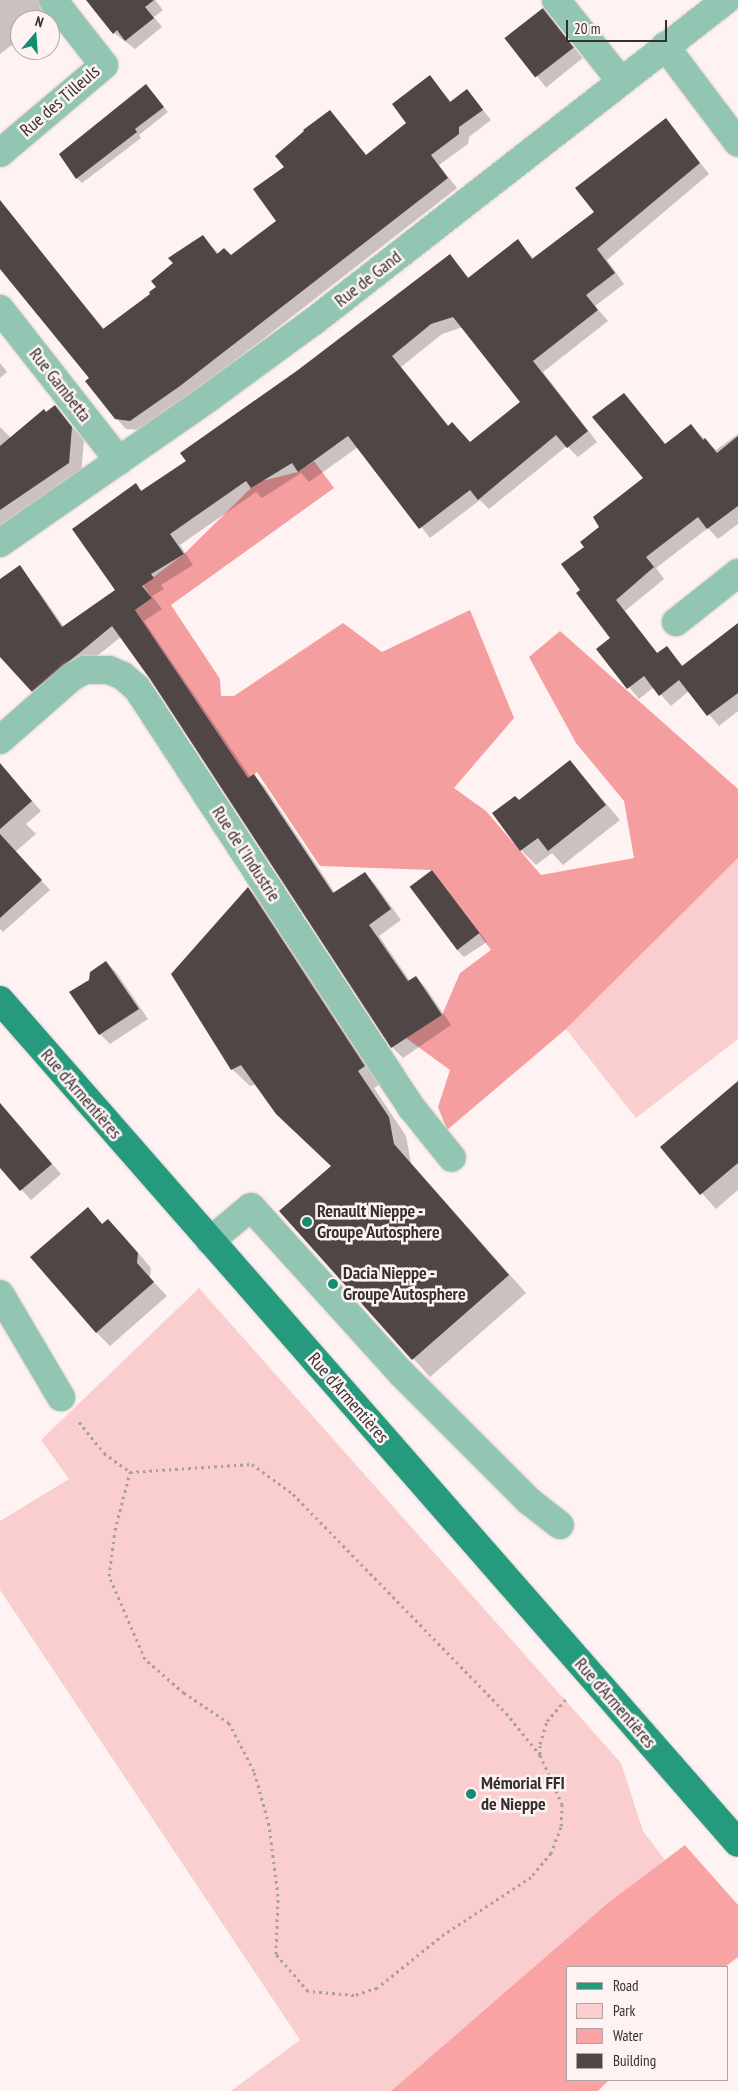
<!DOCTYPE html>
<html>
<head>
<meta charset="utf-8">
<style>
  body { margin:0 }
  #map { position:relative; width:738px; height:2091px; overflow:hidden; background:#fef2f2; font-family:"PT Sans Narrow",sans-serif }
  div>[style] { position:absolute }
  .green>* { inset:0; background:#facece }
  .forest>* { inset:0; background:#f59ea0 }
  .water>* { inset:0; background:#faa3a5 }
  .pier>* { inset:0; background:#fef2f2 }
  .shadow>* { inset:0; background:#0003; transform-origin:0 0 }
  .building>* { inset:0; background:#514646; transform-origin:0 0 }
  .path>* { height:3px; margin-top:-1.5px; transform-origin:0; background:repeating-linear-gradient(90deg,#a79e9e 0 2.5px,transparent 0 6.5px) }
  .roads { filter:drop-shadow(0 0 1px #dacfcf) drop-shadow(0 0 1px #dacfcf) }
  .minor>* { height:28px; margin:-14px; padding:0 14px; transform-origin:14px; border-radius:14px; background:#93c5b3 }
  .major>* { height:28px; margin:-14px; padding:0 14px; transform-origin:14px; border-radius:14px; background:#259a7c }
  .dots>* { width:14px; height:14px; translate:-50% -50%; box-sizing:border-box; border:2px solid #fef2f2; border-radius:50% }
  span { translate:-50% -50%; white-space:nowrap; text-align:center; line-height:1.15; -webkit-text-stroke:5px #fef2f2; paint-order:stroke }
  .street-label { font-size:18px; color:#353030 }
  .poi-label { font-size:18px; color:#353030; font-weight:700 }
  .left { translate:0 -50%; text-align:left }
  .legend { position:absolute; left:566px; top:1966px; width:162px; height:115px; box-sizing:border-box; background:#fef2f2; border:1px solid #aea4a4; margin:0; padding:6px 9px; list-style:none; font-size:15px; color:#353030 }
  .legend li { display:flex; align-items:center; gap:10px; height:25px }
  .legend b { width:25px; border:1px solid #aea4a4 }
  .north { position:absolute; left:10px; top:10px; width:50px; height:50px; box-sizing:border-box; background:#fef2f2; border:1px solid #aea4a4; border-radius:50%; rotate:18deg; font-size:14px; font-weight:700; line-height:20px; text-align:center; color:#353030 }
  .north::after { content:''; display:block; margin:auto; width:18px; height:22px; background:#148d71; clip-path:polygon(50% 0,100% 100%,50% 72%,0 100%) }
  .scale { position:absolute; left:566px; top:20px; width:101px; height:22px; box-sizing:border-box; border:2px solid #353030; border-top:0; padding-left:6px; font-size:15px; line-height:18px; white-space:nowrap; color:#353030; -webkit-text-stroke:4px #fef2f2; paint-order:stroke }
</style>
</head>
<body>
<div id="map">
  <div class="green">
    <div style="clip-path:polygon(738px 858px,738px 1039px,636px 1118px,566px 1029px)"></div>
    <div style="clip-path:polygon(199px 1288px,621px 1763px,643px 1831px,665px 1860px,609px 1902px,391px 2091px,231px 2091px,300px 2040px,0 1590px,0 1521px,69px 1479px,41px 1440px)"></div>
  </div>
  <div class="forest">
    <div style="clip-path:polygon(314px 461px,334px 488px,171px 605px,220px 679px,221px 696px,234px 696px,343px 623px,382px 652px,470px 610px,514px 718px,454px 788px,486px 811px,541px 875px,634px 858px,624px 801px,576px 743px,529px 657px,560px 631px,738px 789px,738px 858px,566px 1029px,447px 1130px,438px 1107px,450px 1070px,406px 1038px,442px 1015px,460px 973px,491px 950px,432px 870px,320px 866px,257px 772px,247px 780px,238px 763px,135px 610px,152px 598px,143px 585px,184px 554px,251px 488px,262px 481px,298px 472px)"></div>
  </div>
  <div class="water">
    <div style="clip-path:polygon(738px 1800px,738px 1957px,725px 1967px,567px 1967px,567px 2080px,609px 2080px,598px 2091px,391px 2091px,609px 1902px,681px 1848px)"></div>
  </div>
  <div class="pier">
    <div style="clip-path:polygon(738px 1798px,738px 1905px,683px 1843px)"></div>
  </div>
  <div class="shadow">
    <div style="clip-path:polygon(0 0,49px 0,47px 4px,48px 17px,44px 20px,20px 20px,20px 39px,0 54px)"></div>
    <div style="clip-path:polygon(88px 0,155px 0,163px 10px,154px 17px,162px 27px,135px 49px,114px 33px)"></div>
    <div style="left:543px;top:9px;width:63px;height:47px;rotate:51deg"></div>
    <div style="clip-path:polygon(430px 77px,451px 102px,467px 90px,491px 120px,469px 137px,468px 144px,439px 165px,457px 188px,190px 396px,140px 430px,126px 429px,116px 418px,90px 379px,0 267px,0 203px,105px 330px,152px 294px,203px 237px,219px 254px,231px 256px,278px 221px,286px 167px,330px 112px,367px 156px,408px 123px)"></div>
    <div style="clip-path:polygon(151px 91px,168px 112px,139px 135px,141px 138px,82px 183px,77px 178px)"></div>
    <div style="clip-path:polygon(evenodd,666px 120px,709px 174px,607px 260px,624px 284px,595px 306px,608px 321px,543px 372px,597px 442px,578px 457px,567px 446px,489px 509px,480px 500px,430px 538px,358px 447px,309px 482px,301px 473px,262px 498px,256px 492px,180px 545px,193px 565px,161px 585px,164px 589px,152px 596px,162px 609px,144px 621px,251px 778px,254px 776px,264px 786px,335px 893px,365px 873px,375px 884px,401px 920px,379px 936px,410px 981px,416px 977px,426px 988px,451px 1025px,403px 1058px,392px 1047px,151px 679px,121px 637px,70px 677px,60px 667px,28px 580px,38px 590px,64px 627px,116px 590px,136px 485px,143px 492px,188px 462px,299px 371px,450px 256px,469px 278px,518px 241px,534px 259px,596px 213px,666px 120px,463px 327px,521px 402px,470px 443px,449px 426px,401px 367px,442px 334px,463px 327px)"></div>
    <div style="clip-path:polygon(0 363px,7px 372px,0 378px)"></div>
    <div style="clip-path:polygon(624px 395px,666px 445px,691px 426px,716px 450px,738px 434px,738px 524px,718px 539px,708px 528px,656px 568px,664px 579px,625px 611px,658px 654px,666px 648px,683px 666px,738px 624px,738px 711px,719px 726px,689px 691px,671px 706px,654px 687px,639px 699px,598px 650px,612px 638px,582px 590px,585px 547px,645px 479px)"></div>
    <div style="clip-path:polygon(55px 407px,84px 440px,81px 475px,0 531px,0 427px,11px 438px)"></div>
    <div style="clip-path:polygon(570px 761px,620px 820px,563px 865px,552px 853px,536px 865px,521px 850px,494px 814px,519px 801px)"></div>
    <div style="clip-path:polygon(0 784px,19px 786px,41px 811px,26px 824px,36px 834px,15px 852px,50px 890px,3px 932px,0 929px)"></div>
    <div style="clip-path:polygon(432px 871px,487px 942px,464px 957px,456px 949px)"></div>
    <div style="clip-path:polygon(248px 888px,266px 906px,382px 1083px,374px 1088px,406px 1136px,411px 1163px,526px 1293px,430px 1377px,281px 1211px,332px 1166px,256px 1084px,250px 1086px,232px 1069px)"></div>
    <div style="clip-path:polygon(106px 962px,116px 972px,148px 1019px,110px 1044px,100px 1034px,90px 980px)"></div>
    <div style="clip-path:polygon(738px 1083px,738px 1190px,716px 1209px,661px 1147px)"></div>
    <div style="clip-path:polygon(0 1103px,61px 1174px,31px 1200px,0 1166px)"></div>
    <div style="clip-path:polygon(88px 1209px,103px 1225px,108px 1221px,122px 1234px,151px 1268px,150px 1278px,167px 1296px,110px 1346px,96px 1332px)"></div>
  </div>
  <div class="building">
    <div style="clip-path:polygon(86px 0,154px 0,145px 7px,154px 18px,125px 41px,117px 30px,113px 34px)"></div>
    <div style="left:543px;top:8px;width:50px;height:49px;rotate:52deg"></div>
    <div style="clip-path:polygon(430px 75px,450px 102px,467px 89px,483px 110px,459px 127px,459px 134px,431px 155px,448px 178px,180px 386px,130px 421px,115px 419px,85px 381px,89px 378px,0 269px,0 200px,103px 329px,150px 294px,149px 292px,156px 287px,151px 281px,173px 263px,168px 258px,203px 235px,217px 254px,224px 248px,231px 255px,276px 221px,253px 189px,284px 167px,275px 156px,304px 131px,303px 130px,330px 110px,366px 155px,406px 123px,392px 104px)"></div>
    <div style="clip-path:polygon(146px 84px,164px 107px,135px 129px,137px 132px,76px 179px,59px 154px)"></div>
    <div style="clip-path:polygon(evenodd,666px 118px,700px 163px,597px 249px,615px 273px,586px 295px,598px 310px,533px 361px,588px 431px,567px 448px,556px 435px,478px 500px,470px 490px,419px 529px,348px 436px,298px 472px,292px 463px,251px 488px,246px 481px,170px 534px,184px 554px,151px 574px,154px 578px,142px 586px,152px 598px,135px 610px,248px 778px,254px 774px,333px 893px,365px 872px,391px 909px,369px 925px,408px 981px,416px 976px,442px 1015px,391px 1048px,150px 679px,112px 626px,32px 692px,0 657px,0 579px,20px 565px,62px 627px,115px 590px,72px 529px,136px 483px,141px 491px,186px 461px,180px 453px,298px 370px,450px 254px,468px 278px,518px 239px,532px 259px,594px 212px,575px 188px,666px 118px,453px 317px,520px 402px,470px 442px,452px 422px,448px 426px,392px 356px,431px 324px,453px 317px)"></div>
    <div style="clip-path:polygon(624px 393px,665px 444px,691px 424px,703px 440px,705px 438px,717px 453px,738px 436px,738px 506px,707px 529px,698px 517px,646px 557px,654px 567px,616px 600px,657px 653px,667px 646px,682px 666px,738px 623px,738px 693px,707px 716px,679px 680px,659px 696px,644px 676px,627px 689px,596px 649px,610px 638px,576px 593px,580px 590px,561px 564px,584px 547px,580px 542px,599px 527px,593px 517px,643px 478px,592px 417px)"></div>
    <div style="clip-path:polygon(55px 405px,72px 427px,69px 463px,0 510px,0 446px,44px 409px,46px 412px)"></div>
    <div style="clip-path:polygon(570px 760px,606px 805px,548px 851px,538px 838px,520px 851px,492px 813px,515px 796px,519px 800px)"></div>
    <div style="clip-path:polygon(0 763px,32px 801px,0 829px)"></div>
    <div style="clip-path:polygon(0 834px,42px 880px,0 918px)"></div>
    <div style="left:432px;top:870px;width:79px;height:28px;rotate:53deg"></div>
    <div style="clip-path:polygon(248px 887px,365px 1066px,358px 1071px,389px 1117px,394px 1144px,509px 1275px,412px 1360px,279px 1211px,331px 1166px,276px 1114px,241px 1065px,231px 1070px,171px 974px)"></div>
    <div style="clip-path:polygon(106px 961px,139px 1009px,99px 1035px,69px 992px,89px 980px,90px 972px)"></div>
    <div style="clip-path:polygon(738px 1081px,738px 1163px,700px 1195px,660px 1147px)"></div>
    <div style="clip-path:polygon(0 1103px,52px 1164px,20px 1191px,0 1168px)"></div>
    <div style="clip-path:polygon(88px 1207px,102px 1224px,108px 1219px,138px 1253px,137px 1263px,154px 1282px,96px 1333px,30px 1257px)"></div>
  </div>
  <div class="path">
    <div style="left:79px;top:1422px;width:40px;rotate:51deg"></div>
    <div style="left:104px;top:1453px;width:32px;rotate:36deg"></div>
    <div style="left:130px;top:1472px;width:122px;rotate:-3.8deg"></div>
    <div style="left:252px;top:1464px;width:51px;rotate:36.2deg"></div>
    <div style="left:293px;top:1494px;width:305px;rotate:45.8deg"></div>
    <div style="left:506px;top:1713px;width:54px;rotate:51deg"></div>
    <div style="left:540px;top:1755px;width:54px;rotate:65.8deg"></div>
    <div style="left:562px;top:1804px;width:23px;rotate:92deg"></div>
    <div style="left:561px;top:1827px;width:28px;rotate:111deg"></div>
    <div style="left:551px;top:1853px;width:31px;rotate:130deg"></div>
    <div style="left:531px;top:1877px;width:104px;rotate:146.8deg"></div>
    <div style="left:444px;top:1934px;width:86px;rotate:141.1deg"></div>
    <div style="left:377px;top:1988px;width:24px;rotate:163deg"></div>
    <div style="left:354px;top:1995px;width:46px;rotate:-175deg"></div>
    <div style="left:308px;top:1991px;width:49px;rotate:-130.9deg"></div>
    <div style="left:276px;top:1954px;width:58px;rotate:-88deg"></div>
    <div style="left:278px;top:1896px;width:72px;rotate:-97.2deg"></div>
    <div style="left:269px;top:1825px;width:56px;rotate:-105.5deg"></div>
    <div style="left:254px;top:1771px;width:54px;rotate:-117.5deg"></div>
    <div style="left:229px;top:1723px;width:54px;rotate:-146.3deg"></div>
    <div style="left:184px;top:1693px;width:52px;rotate:-138.9deg"></div>
    <div style="left:145px;top:1659px;width:90px;rotate:-113.4deg"></div>
    <div style="left:109px;top:1576px;width:46px;rotate:-82.6deg"></div>
    <div style="left:115px;top:1530px;width:60px;rotate:-75.5deg"></div>
    <div style="left:540px;top:1754px;width:10px;rotate:-90deg"></div>
    <div style="left:540px;top:1744px;width:24px;rotate:-73deg"></div>
    <div style="left:547px;top:1721px;width:32px;rotate:-49deg"></div>
  </div>
  <div class="roads">
    <div class="minor">
      <div style="left:556px;top:0;width:104px;rotate:51.3deg"></div>
      <div style="left:665px;top:46px;width:121px;rotate:53deg"></div>
      <div style="left:0;top:153px;width:136px;rotate:-40.2deg"></div>
      <div style="left:104px;top:65px;width:83px;rotate:-128.1deg"></div>
      <div style="left:0;top:309px;width:193px;rotate:51.9deg"></div>
      <div style="left:0;top:543px;width:256px;rotate:-34.8deg"></div>
      <div style="left:210px;top:397px;width:129px;rotate:-36.2deg"></div>
      <div style="left:314px;top:321px;width:522px;rotate:-37.92deg"></div>
      <div style="left:676px;top:622px;width:79px;rotate:-38.3deg"></div>
      <div style="left:0;top:740px;width:96px;rotate:-41.2deg"></div>
      <div style="left:72px;top:677px;width:15px;rotate:-28deg"></div>
      <div style="left:85px;top:670px;width:24px"></div>
      <div style="left:109px;top:670px;width:15px;rotate:23deg"></div>
      <div style="left:123px;top:676px;width:18px;rotate:41deg"></div>
      <div style="left:137px;top:688px;width:501px;rotate:56.82deg"></div>
      <div style="left:411px;top:1107px;width:65px;rotate:51.2deg"></div>
      <div style="left:210px;top:1241px;width:53px;rotate:-39.7deg"></div>
      <div style="left:251px;top:1207px;width:224px;rotate:47.9deg"></div>
      <div style="left:401px;top:1373px;width:181px;rotate:45deg"></div>
      <div style="left:529px;top:1501px;width:39px;rotate:38deg"></div>
      <div style="left:0;top:1294px;width:120px;rotate:59.4deg"></div>
    </div>
    <div class="major">
      <div style="left:0;top:1000px;width:1120px;rotate:48.8deg"></div>
    </div>
  </div>
  <div class="dots">
    <div style="left:307px;top:1222px;background:#148d71"></div>
    <div style="left:333px;top:1284px;background:#148d71"></div>
    <div style="left:471px;top:1794px;background:#148d71"></div>
  </div>
  <div class="street-label">
    <span style="left:60px;top:101px;rotate:-41deg">Rue des Tilleuls</span>
    <span style="left:368px;top:279px;rotate:-38deg">Rue de Gand</span>
    <span style="left:60px;top:385px;rotate:52deg">Rue Gambetta</span>
    <span style="left:246px;top:854px;rotate:57deg">Rue de l'Industrie</span>
    <span style="left:81px;top:1094px;rotate:49deg">Rue d'Armentières</span>
    <span style="left:348px;top:1398px;rotate:49deg">Rue d'Armentières</span>
    <span style="left:615px;top:1703px;rotate:49deg">Rue d'Armentières</span>
  </div>
  <div class="poi-label">
    <span class="left" style="left:317px;top:1222px">Renault Nieppe -<br>Groupe Autosphere</span>
    <span class="left" style="left:343px;top:1284px">Dacia Nieppe -<br>Groupe Autosphere</span>
    <span class="left" style="left:481px;top:1794px">Mémorial FFI<br>de Nieppe</span>
  </div>
  <ul class="legend">
  <li><b style="height:6px;background:#259a7c"></b>Road</li>
  <li><b style="height:14px;background:#facece"></b>Park</li>
  <li><b style="height:14px;background:#faa3a5"></b>Water</li>
  <li><b style="height:14px;background:#514646"></b>Building</li>
  </ul>
  <div class="north">N</div>
  <div class="scale">20 m</div>
</div>
</body>
</html>
